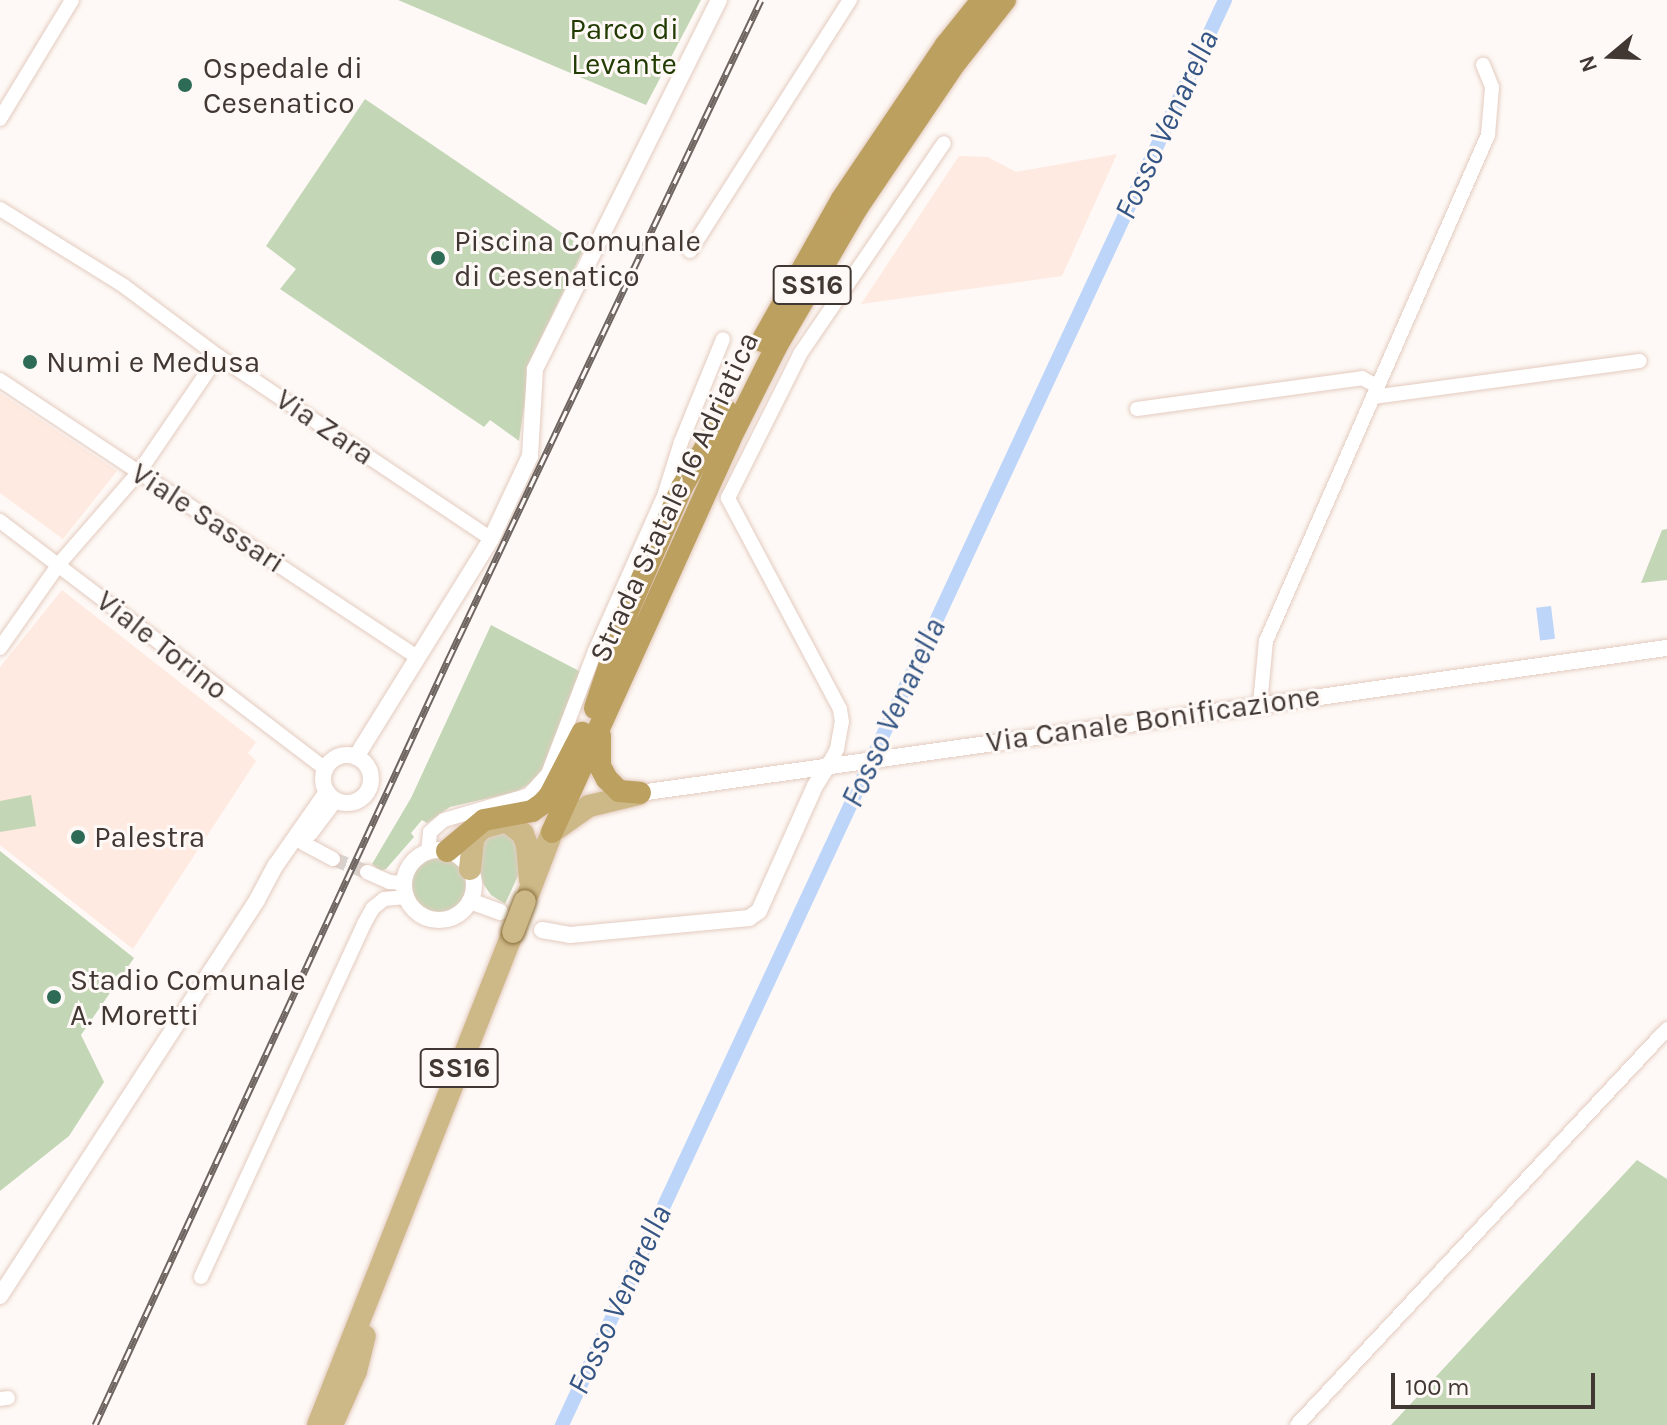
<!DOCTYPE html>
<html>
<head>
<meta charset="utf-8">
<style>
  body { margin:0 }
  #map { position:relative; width:1667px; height:1425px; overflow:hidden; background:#fef9f6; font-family:Karla,sans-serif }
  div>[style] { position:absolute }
  .built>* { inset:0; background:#feeae0 }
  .green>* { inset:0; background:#c3d6b6 }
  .round { border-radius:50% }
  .water>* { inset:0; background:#bdd5f9; transform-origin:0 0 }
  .canal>* { height:14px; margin:-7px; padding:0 7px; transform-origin:7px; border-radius:7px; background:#bdd5f9 }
  .minor-tunnel>* { height:14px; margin-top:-7px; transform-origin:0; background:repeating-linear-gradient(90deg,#d8d2cf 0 14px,transparent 0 21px) }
  .roads { filter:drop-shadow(0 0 2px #e3cbbf) drop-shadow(0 0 2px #e3cbbf) }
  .minor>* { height:14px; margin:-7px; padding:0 7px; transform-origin:7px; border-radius:7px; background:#fff }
  .tertiary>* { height:16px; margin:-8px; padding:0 8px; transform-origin:8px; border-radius:8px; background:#fff }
  .tertiary>.ring { margin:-8px; padding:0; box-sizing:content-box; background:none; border:16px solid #fff; border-radius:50% }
  .primary>* { height:22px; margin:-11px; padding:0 11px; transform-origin:11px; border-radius:11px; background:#cdb888 }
  .trunk>* { height:22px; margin:-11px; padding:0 11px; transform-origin:11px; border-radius:11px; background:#bca060 }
  .rail>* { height:7px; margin-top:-3.5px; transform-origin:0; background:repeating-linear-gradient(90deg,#fef9f6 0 12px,#6e6561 0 24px); box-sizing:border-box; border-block:2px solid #6e6561 }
  .bridges { filter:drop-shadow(0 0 2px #876c36) drop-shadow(0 0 2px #876c36) }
  .primary-bridge>* { height:22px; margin:-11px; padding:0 11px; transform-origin:11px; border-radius:11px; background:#cdb888 }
  .dots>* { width:22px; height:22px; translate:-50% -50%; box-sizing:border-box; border:4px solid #fef9f6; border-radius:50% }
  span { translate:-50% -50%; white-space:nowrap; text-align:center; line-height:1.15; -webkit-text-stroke:6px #fef9f6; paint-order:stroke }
  .shield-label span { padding:2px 6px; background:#fef9f6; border:2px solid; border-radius:6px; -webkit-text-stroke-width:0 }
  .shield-label { font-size:28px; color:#413733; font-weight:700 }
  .park-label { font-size:30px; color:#213b02 }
  .poi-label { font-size:30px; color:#413733 }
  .left { translate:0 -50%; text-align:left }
  .street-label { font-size:30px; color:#413733 }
  .water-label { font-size:32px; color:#355685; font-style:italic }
  .north { position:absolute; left:1571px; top:16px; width:80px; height:80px; -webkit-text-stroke:6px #fef9f6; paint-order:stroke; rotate:251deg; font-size:22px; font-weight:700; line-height:32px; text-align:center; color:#413733 }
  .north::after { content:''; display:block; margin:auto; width:28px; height:36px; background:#413733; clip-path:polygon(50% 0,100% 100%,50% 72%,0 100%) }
  .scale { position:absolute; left:1391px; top:1373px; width:204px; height:36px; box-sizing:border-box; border:4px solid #413733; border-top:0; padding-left:10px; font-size:24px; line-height:28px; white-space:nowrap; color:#413733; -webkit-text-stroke:6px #fef9f6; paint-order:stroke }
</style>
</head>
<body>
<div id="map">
  <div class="built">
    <div style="clip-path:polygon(1117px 154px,1062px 276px,861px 304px,959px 156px,988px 157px,1016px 172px)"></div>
    <div style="clip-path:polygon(0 393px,117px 471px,63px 539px,0 493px)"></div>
    <div style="clip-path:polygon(62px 590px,256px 742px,248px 753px,256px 761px,133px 949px,0 845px,0 667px)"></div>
  </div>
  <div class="green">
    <div style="clip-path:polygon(398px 0,701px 0,646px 105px)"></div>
    <div style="clip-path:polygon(365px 99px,584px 248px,531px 359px,519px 441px,490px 420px,484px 427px,280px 289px,296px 269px,266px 246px)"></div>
    <div style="clip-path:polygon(1667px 529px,1667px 580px,1641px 583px,1662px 530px)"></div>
    <div style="clip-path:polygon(491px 625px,581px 672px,540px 777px,516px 792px,450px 807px,427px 823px,422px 820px,411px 833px,414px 837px,386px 869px,380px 871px,372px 864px,411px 798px)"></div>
    <div style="clip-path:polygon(31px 795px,36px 826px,0 832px,0 801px)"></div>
    <div style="clip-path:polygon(487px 829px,514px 834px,521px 869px,505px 904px,491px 895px,484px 885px,474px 855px)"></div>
    <div style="clip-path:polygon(0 851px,134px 958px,81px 1035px,104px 1082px,69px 1136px,0 1191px)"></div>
    <div class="round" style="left:409px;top:855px;width:58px;height:58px"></div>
    <div style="clip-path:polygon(1637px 1160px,1667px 1179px,1667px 1425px,1391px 1425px)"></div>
  </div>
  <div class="water">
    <div style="left:1551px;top:606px;width:33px;height:15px;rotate:83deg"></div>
  </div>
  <div class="canal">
    <div style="left:562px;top:1425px;width:1572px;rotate:-65.05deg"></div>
  </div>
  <div class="minor-tunnel">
    <div style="left:333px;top:859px;width:36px;rotate:21deg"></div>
  </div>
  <div class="roads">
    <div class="minor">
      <div style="left:0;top:119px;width:139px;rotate:-58.8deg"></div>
      <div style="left:0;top:209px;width:146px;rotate:31.8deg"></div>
      <div style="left:124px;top:286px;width:117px;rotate:36.7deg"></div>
      <div style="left:218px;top:356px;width:329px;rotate:33.8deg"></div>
      <div style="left:690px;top:251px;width:298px;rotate:-57.5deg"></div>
      <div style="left:0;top:380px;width:499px;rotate:33.6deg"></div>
      <div style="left:1373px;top:397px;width:269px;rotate:-7.7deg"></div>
      <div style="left:1137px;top:409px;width:227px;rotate:-7.8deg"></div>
      <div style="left:1362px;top:378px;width:18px;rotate:29deg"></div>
      <div style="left:0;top:521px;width:410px;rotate:37.3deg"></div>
      <div style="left:0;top:648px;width:103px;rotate:-54.9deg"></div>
      <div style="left:59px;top:564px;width:122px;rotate:-49deg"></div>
      <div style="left:139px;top:472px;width:140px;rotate:-55.7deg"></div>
      <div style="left:1260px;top:704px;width:63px;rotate:-84.6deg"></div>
      <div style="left:1266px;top:641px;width:553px;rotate:-66.31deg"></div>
      <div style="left:1488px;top:135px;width:48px;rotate:-85.2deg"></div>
      <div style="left:1492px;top:87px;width:24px;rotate:-112deg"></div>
      <div style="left:829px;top:764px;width:17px;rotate:-62deg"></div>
      <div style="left:837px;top:749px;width:27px;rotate:-80deg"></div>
      <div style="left:842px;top:722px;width:13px;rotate:-99deg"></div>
      <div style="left:840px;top:709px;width:239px;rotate:-118deg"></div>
      <div style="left:728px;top:498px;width:161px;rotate:-63.4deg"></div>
      <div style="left:800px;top:354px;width:255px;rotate:-55.7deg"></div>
      <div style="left:303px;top:843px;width:34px;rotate:28deg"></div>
      <div style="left:428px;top:852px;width:20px;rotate:-84deg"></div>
      <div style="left:430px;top:832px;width:18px;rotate:-41deg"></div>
      <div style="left:444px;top:820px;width:89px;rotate:-16.4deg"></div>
      <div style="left:529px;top:795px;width:28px;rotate:-48deg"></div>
      <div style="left:548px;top:774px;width:132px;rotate:-69.1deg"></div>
      <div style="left:595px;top:651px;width:170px;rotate:-66deg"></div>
      <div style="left:664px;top:496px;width:57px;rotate:-72.5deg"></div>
      <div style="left:681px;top:442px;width:111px;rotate:-67.8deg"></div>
      <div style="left:367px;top:872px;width:24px;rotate:24deg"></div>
      <div style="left:389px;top:882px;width:15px;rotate:4deg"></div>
      <div style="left:201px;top:1277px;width:389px;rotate:-65.2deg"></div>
      <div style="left:364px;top:924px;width:18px;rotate:-61deg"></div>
      <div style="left:373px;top:908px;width:14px;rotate:-39deg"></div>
      <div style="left:384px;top:899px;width:22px;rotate:-5deg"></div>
      <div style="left:0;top:1399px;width:8px;rotate:-7deg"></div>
      <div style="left:1297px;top:1425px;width:542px;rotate:-46.94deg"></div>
    </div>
    <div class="tertiary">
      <div class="ring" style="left:323px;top:755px;width:32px;height:32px"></div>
      <div style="left:356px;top:757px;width:256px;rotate:-58.2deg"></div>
      <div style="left:491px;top:539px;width:92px;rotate:-64.8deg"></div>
      <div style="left:530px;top:456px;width:87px;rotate:-86.7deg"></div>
      <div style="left:535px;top:369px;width:412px;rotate:-63.5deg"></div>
      <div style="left:640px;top:793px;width:1037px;rotate:-8.04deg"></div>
      <div style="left:310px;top:833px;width:41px;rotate:-52.9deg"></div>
      <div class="ring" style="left:404px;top:850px;width:54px;height:54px"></div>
      <div style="left:470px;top:901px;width:32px;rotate:20deg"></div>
      <div style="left:542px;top:930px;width:28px;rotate:10deg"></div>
      <div style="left:570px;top:935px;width:180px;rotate:-5.4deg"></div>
      <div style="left:749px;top:918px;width:12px;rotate:-35deg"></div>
      <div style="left:759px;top:911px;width:137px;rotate:-65.9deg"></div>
      <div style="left:815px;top:786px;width:26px;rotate:-58deg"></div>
      <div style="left:0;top:1296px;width:472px;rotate:-57deg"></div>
      <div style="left:257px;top:900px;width:40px;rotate:-62deg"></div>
      <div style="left:276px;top:865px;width:89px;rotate:-55.1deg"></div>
    </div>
    <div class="primary">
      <div style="left:470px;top:869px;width:31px;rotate:-84deg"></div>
      <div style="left:473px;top:838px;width:13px;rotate:-48deg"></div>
      <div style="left:482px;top:828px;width:25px;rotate:-16deg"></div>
      <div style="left:506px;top:821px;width:21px;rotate:37deg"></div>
      <div style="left:523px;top:834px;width:12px;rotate:70deg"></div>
      <div style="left:527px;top:845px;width:35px;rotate:85deg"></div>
      <div style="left:529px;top:892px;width:64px;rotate:-69deg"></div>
      <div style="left:552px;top:832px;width:45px;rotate:-35.1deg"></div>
      <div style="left:589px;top:806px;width:51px;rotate:-13.5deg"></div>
      <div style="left:318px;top:1425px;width:530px;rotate:-68.42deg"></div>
      <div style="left:332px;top:1425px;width:59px;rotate:-66deg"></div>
      <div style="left:356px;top:1371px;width:36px;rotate:-76deg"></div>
    </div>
    <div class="trunk">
      <div style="left:762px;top:341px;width:163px;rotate:-60.6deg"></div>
      <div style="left:842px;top:199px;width:186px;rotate:-56deg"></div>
      <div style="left:946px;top:45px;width:58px;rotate:-51.3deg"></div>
      <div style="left:595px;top:708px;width:100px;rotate:-71.4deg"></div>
      <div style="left:627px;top:613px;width:137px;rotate:-66.4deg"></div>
      <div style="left:682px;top:487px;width:88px;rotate:-59.4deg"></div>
      <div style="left:600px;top:736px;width:30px;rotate:90deg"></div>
      <div style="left:600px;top:766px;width:15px;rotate:62deg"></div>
      <div style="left:607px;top:779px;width:17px;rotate:45deg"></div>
      <div style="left:619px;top:791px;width:21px;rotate:5deg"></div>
      <div style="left:552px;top:832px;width:431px;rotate:-65.6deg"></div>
      <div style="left:730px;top:439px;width:103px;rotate:-63.4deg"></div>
      <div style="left:776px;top:347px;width:161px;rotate:-59.8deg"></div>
      <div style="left:857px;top:208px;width:176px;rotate:-55.9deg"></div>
      <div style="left:956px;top:62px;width:79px;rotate:-51.7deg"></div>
      <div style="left:447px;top:851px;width:48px;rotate:-40deg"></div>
      <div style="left:484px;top:820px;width:49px;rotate:-10.6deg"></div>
      <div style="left:532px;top:811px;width:12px;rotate:-35deg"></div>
      <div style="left:542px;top:804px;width:12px;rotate:-48deg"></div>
      <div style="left:550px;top:795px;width:70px;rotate:-62.7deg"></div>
    </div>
  </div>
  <div class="rail">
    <div style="left:95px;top:1425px;width:843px;rotate:-65.23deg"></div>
    <div style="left:448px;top:660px;width:730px;rotate:-64.63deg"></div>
  </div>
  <div class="bridges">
    <div class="primary-bridge">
      <div style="left:513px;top:932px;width:33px;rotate:-69deg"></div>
    </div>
  </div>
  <div class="dots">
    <div style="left:185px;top:85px;background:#2e6b56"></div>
    <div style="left:438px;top:258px;background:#2e6b56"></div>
    <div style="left:30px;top:362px;background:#2e6b56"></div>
    <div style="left:78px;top:837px;background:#2e6b56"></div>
    <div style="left:54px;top:997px;background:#2e6b56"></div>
  </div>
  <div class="shield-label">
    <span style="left:812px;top:285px">SS16</span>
    <span style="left:459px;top:1068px">SS16</span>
  </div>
  <div class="park-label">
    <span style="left:624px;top:46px">Parco di<br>Levante</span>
  </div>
  <div class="poi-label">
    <span class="left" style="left:203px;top:85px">Ospedale di<br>Cesenatico</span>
    <span class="left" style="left:454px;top:258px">Piscina Comunale<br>di Cesenatico</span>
    <span class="left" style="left:46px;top:362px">Numi e Medusa</span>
    <span class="left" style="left:94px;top:837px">Palestra</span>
    <span class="left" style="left:70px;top:997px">Stadio Comunale<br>A. Moretti</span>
  </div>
  <div class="street-label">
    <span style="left:325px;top:427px;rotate:34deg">Via Zara</span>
    <span style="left:674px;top:497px;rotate:-65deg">Strada Statale 16 Adriatica</span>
    <span style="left:208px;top:518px;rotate:33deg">Viale Sassari</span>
    <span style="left:162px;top:645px;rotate:38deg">Viale Torino</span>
    <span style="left:1153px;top:719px;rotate:-8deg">Via Canale Bonificazione</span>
  </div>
  <div class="water-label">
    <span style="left:1167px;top:125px;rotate:-65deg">Fosso Venarella</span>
    <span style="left:894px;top:713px;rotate:-65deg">Fosso Venarella</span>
    <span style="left:620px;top:1300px;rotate:-65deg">Fosso Venarella</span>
  </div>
  <div class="north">N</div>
  <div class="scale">100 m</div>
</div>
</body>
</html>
